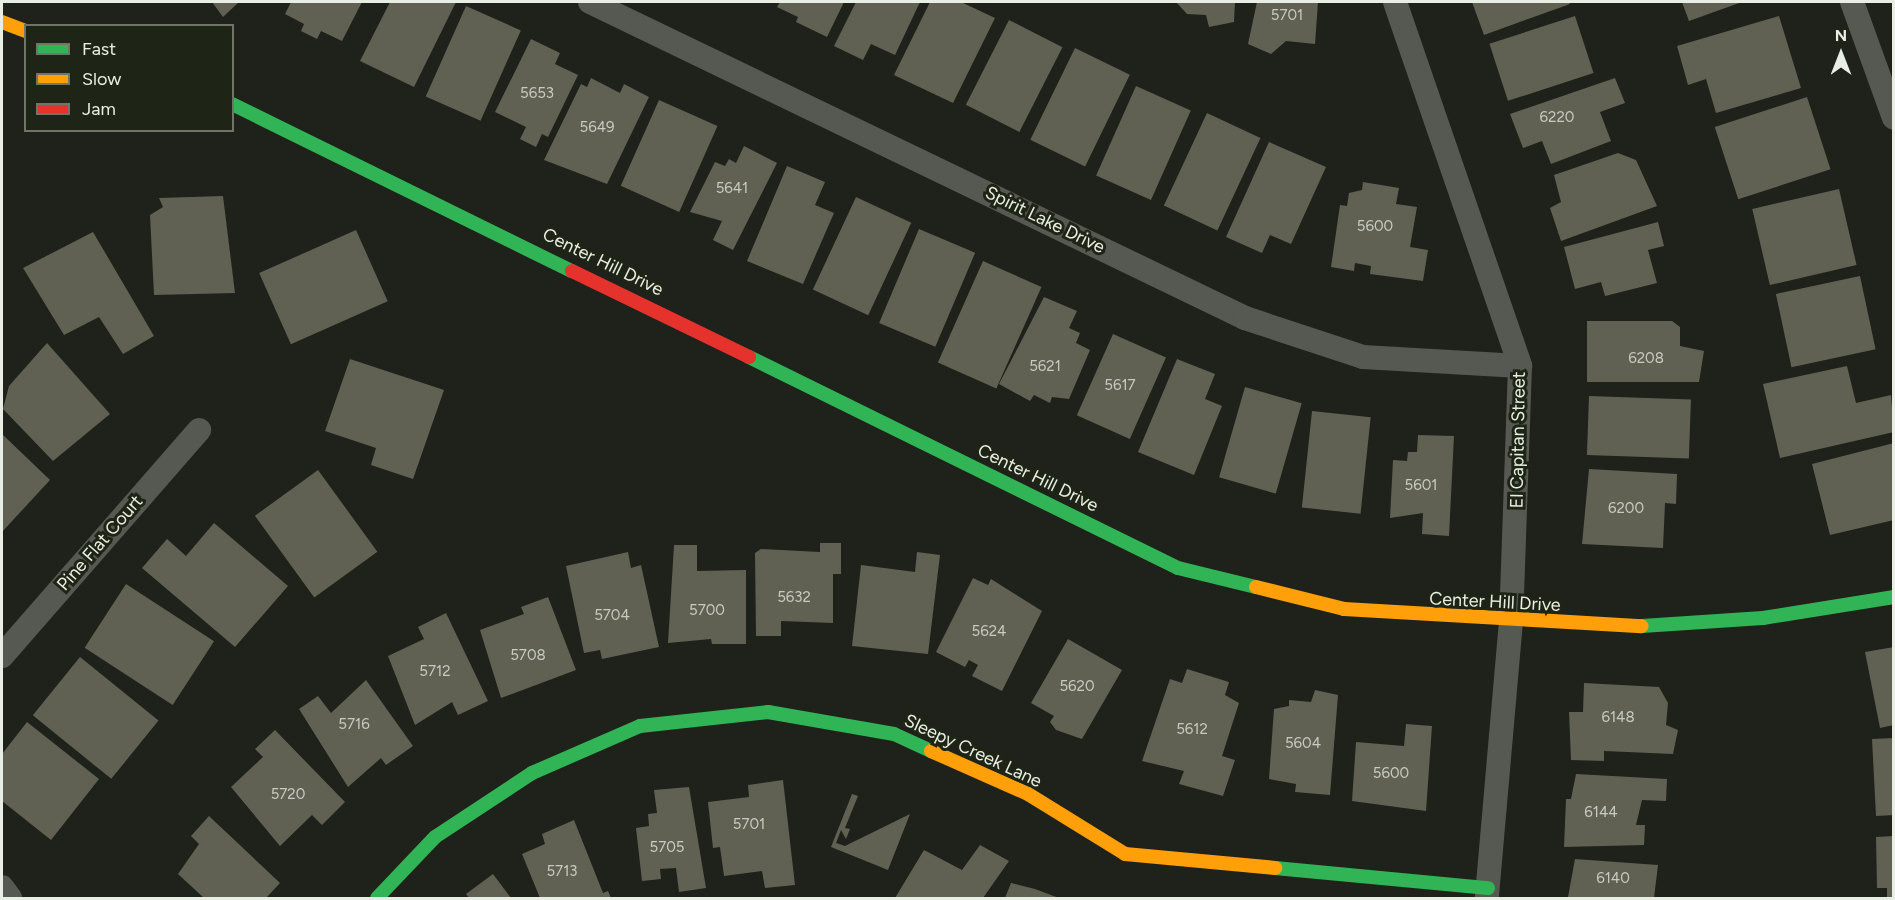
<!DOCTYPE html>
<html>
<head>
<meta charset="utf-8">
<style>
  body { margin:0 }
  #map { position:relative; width:1895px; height:900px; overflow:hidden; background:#1e221a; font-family:Figtree,sans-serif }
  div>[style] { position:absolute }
  .building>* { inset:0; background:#606153; transform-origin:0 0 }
  .street>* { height:24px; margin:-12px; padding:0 12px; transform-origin:12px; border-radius:12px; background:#565852 }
  .fast>* { height:14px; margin:-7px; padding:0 7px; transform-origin:7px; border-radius:7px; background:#30b455 }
  .slow>* { height:14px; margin:-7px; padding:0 7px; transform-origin:7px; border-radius:7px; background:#ff9f0a }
  .jam>* { height:14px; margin:-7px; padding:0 7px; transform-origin:7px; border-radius:7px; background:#e5322d }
  span { translate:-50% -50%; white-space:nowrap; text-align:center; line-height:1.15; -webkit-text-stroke:6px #1f2516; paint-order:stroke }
  .number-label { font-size:15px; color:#c7cbc0 }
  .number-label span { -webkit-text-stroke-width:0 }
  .street-label { font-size:18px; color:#e9eee4 }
  .frame { position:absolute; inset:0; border:3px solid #e9eee4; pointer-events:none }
  .legend { position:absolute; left:24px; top:24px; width:210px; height:108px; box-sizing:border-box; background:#1f2516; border:2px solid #707568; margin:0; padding:8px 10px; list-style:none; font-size:18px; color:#e9eee4 }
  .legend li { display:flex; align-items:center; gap:12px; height:30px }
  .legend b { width:30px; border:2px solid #707568 }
  .north { position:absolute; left:1811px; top:24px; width:60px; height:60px; -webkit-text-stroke:4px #1f2516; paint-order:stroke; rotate:0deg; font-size:16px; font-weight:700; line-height:24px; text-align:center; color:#e9eee4 }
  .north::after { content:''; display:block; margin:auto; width:21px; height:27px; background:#e9eee4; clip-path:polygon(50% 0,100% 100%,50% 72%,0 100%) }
</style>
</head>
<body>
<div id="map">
  <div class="building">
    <div style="clip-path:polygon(212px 2px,239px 2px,223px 17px)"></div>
    <div style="clip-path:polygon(291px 2px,362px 2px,342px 41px,321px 31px,317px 39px,301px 31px,304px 24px,285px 14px)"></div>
    <div style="clip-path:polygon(390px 2px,456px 2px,414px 87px,360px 61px)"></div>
    <div style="clip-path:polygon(780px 2px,844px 2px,827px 37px,796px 22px,798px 17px,777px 7px)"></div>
    <div style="clip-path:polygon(856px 2px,920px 2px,895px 55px,871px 44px,863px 60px,834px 46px)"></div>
    <div style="clip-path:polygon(930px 2px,961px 2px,995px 18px,953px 103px,894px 75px)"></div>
    <div style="clip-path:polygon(1176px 2px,1235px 2px,1234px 22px,1209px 27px,1206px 15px,1187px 14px)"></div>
    <div style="clip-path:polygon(1257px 2px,1318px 2px,1315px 44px,1286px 41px,1271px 54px,1248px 44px)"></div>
    <div style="clip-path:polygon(1472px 2px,1569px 2px,1570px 4px,1484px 35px)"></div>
    <div style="clip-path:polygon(1682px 2px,1742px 2px,1689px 21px)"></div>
    <div style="left:466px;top:6px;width:60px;height:99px;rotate:24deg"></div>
    <div style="left:1575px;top:16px;width:60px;height:90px;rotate:72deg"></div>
    <div style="clip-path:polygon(1779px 16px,1801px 88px,1716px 113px,1706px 79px,1688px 85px,1677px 46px)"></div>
    <div style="left:1009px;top:20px;width:60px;height:95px;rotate:27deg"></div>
    <div style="clip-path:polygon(531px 39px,560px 53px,555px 64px,578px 75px,548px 137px,542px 134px,536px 147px,520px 139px,526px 127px,495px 112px)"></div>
    <div style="left:1075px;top:48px;width:61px;height:102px;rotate:26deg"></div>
    <div style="clip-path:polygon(591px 78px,620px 93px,624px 84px,649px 97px,607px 184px,544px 160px,581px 84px,587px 87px)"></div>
    <div style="clip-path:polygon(1615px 78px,1625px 103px,1600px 112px,1611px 141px,1551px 164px,1542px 141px,1523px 148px,1510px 114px)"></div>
    <div style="left:1136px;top:86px;width:60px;height:98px;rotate:24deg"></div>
    <div style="left:1807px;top:97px;width:76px;height:97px;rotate:72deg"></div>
    <div style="left:659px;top:100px;width:64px;height:94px;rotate:24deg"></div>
    <div style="left:1207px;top:113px;width:59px;height:102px;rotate:25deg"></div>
    <div style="clip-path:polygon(1269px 142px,1326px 167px,1291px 244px,1270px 235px,1262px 253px,1226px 237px)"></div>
    <div style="clip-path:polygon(744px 146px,777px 163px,733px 250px,713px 240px,722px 221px,690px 212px,715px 162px,725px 166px,729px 159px,736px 163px)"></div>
    <div style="clip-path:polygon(1618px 153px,1636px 160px,1657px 206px,1561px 241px,1550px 208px,1561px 202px,1554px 175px)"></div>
    <div style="clip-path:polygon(787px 166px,825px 182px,815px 205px,834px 213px,803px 284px,747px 261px)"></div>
    <div style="clip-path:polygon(1363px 182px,1399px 188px,1396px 204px,1417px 207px,1410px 247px,1428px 250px,1423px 281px,1370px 274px,1371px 266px,1355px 263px,1354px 271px,1331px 267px,1340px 205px,1347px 206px,1349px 193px,1362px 190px)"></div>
    <div style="left:1839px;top:189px;width:78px;height:89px;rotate:77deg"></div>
    <div style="clip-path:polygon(223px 196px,235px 293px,154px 295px,150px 215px,163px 207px,159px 198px)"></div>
    <div style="left:856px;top:197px;width:61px;height:102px;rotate:25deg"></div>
    <div style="clip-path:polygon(1658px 222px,1664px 246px,1648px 250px,1657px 283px,1605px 296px,1601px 282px,1575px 289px,1564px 247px)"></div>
    <div style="left:919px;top:229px;width:61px;height:102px;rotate:23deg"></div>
    <div style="left:356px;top:230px;width:78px;height:106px;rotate:66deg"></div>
    <div style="clip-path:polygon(93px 232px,154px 336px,123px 354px,99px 317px,64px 335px,23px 268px)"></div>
    <div style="left:983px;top:261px;width:64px;height:111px;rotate:24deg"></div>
    <div style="left:1860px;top:276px;width:75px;height:86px;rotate:78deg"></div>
    <div style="clip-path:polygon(1044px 297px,1077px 311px,1069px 328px,1080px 333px,1076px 343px,1090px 350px,1069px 399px,1052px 397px,1050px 403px,1034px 395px,1030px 401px,999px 384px)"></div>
    <div style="clip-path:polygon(1587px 321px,1672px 321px,1680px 327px,1680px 346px,1704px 351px,1699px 382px,1587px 382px)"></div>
    <div style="left:1113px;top:334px;width:58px;height:89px;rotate:24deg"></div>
    <div style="clip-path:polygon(47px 343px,110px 414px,53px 461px,3px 409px,9px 386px)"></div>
    <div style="clip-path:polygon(350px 359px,444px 390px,413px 479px,371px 465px,376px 448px,325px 431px)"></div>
    <div style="clip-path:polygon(1177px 359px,1215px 374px,1205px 399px,1222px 406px,1194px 475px,1138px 452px)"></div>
    <div style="clip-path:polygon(1847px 366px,1856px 403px,1891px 395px,1894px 432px,1780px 458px,1763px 384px)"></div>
    <div style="left:1245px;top:387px;width:59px;height:94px;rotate:16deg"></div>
    <div style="left:1589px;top:396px;width:102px;height:59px;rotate:2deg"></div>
    <div style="left:1312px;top:411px;width:59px;height:97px;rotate:6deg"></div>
    <div style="clip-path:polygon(2px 434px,50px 480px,2px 532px)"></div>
    <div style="clip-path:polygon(1418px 435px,1454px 436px,1449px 536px,1422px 534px,1423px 513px,1390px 518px,1393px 460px,1407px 461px,1408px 452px,1417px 452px)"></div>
    <div style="clip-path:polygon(1894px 443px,1894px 520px,1830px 535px,1812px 464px)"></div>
    <div style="clip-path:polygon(1589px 469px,1677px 474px,1676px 504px,1665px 503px,1663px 548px,1582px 544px)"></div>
    <div style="left:318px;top:470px;width:101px;height:78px;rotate:54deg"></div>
    <div style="clip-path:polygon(214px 523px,288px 586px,235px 647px,142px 568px,167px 539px,186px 556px)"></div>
    <div style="clip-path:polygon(820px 543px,841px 543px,841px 574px,833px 574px,833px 623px,781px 621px,781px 636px,756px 636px,755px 553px,761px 549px,820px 552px)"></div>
    <div style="clip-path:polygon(674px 545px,697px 545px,697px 571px,746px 570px,746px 644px,712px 644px,711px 639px,668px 643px)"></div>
    <div style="clip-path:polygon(628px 552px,631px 568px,641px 565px,659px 647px,602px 659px,600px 650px,584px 653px,566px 566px)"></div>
    <div style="clip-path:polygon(917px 552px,940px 555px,928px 654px,852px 646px,861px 565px,915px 572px)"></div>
    <div style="clip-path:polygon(973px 578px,988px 585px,991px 579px,1042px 611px,1002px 691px,972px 676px,978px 665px,969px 660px,965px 667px,936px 652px)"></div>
    <div style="left:126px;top:584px;width:105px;height:76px;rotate:33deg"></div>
    <div style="clip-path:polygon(548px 597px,576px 670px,501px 698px,480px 630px,524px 614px,521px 607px)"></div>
    <div style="clip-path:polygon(446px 613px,488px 701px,458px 715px,452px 702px,415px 725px,388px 656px,424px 639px,418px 627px)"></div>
    <div style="clip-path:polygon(1068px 639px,1122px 670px,1082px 739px,1056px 730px,1050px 722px,1054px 716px,1031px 703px)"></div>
    <div style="clip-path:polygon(1894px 647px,1894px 725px,1880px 728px,1865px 652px)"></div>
    <div style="left:80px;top:657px;width:101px;height:75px;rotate:39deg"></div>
    <div style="clip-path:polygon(1187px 669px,1229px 682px,1225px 695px,1239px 703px,1222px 756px,1235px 760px,1223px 796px,1179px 784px,1184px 771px,1142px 761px,1170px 679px,1182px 683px)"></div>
    <div style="clip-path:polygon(366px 680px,413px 746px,386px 765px,381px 758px,348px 787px,299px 709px,318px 696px,331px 713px)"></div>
    <div style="clip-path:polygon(1584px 683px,1659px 687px,1668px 703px,1666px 725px,1678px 730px,1673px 754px,1604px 751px,1604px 761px,1571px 760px,1569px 712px,1583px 712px)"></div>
    <div style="clip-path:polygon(1315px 690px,1338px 695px,1330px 795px,1295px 792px,1296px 784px,1269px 779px,1274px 709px,1289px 706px,1289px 700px,1311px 702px)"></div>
    <div style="clip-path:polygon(27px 722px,99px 779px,51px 840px,2px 801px,2px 754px)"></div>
    <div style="clip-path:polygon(1406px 724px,1432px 726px,1426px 811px,1352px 801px,1356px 742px,1404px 746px)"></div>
    <div style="clip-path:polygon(275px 730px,345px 802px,322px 825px,312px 815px,280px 846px,231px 787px,263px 757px,255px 749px)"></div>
    <div style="clip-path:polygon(1894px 738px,1894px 815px,1876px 816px,1872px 739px)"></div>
    <div style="clip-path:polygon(1576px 774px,1667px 779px,1666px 801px,1642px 800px,1636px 825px,1645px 825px,1644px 845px,1564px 847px,1566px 799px,1571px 799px)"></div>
    <div style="clip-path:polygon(783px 780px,795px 885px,765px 888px,762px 871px,724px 876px,720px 847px,713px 848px,708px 802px,749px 797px,748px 785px)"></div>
    <div style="clip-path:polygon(689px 787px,706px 888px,679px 892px,676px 868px,660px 869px,661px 879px,642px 881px,636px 828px,649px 826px,648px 814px,657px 813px,654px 790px)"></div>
    <div style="clip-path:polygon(852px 794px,858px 796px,845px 828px,850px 829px,846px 839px,841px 830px,836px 843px,845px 846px,910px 814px,888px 870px,831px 847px)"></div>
    <div style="clip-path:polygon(209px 816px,280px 883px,266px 898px,204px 898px,178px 874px,199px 844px,191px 836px)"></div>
    <div style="clip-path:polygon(574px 820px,603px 893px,608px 891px,611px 898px,540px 898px,522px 854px,545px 844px,542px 834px)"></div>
    <div style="clip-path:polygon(1894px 836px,1894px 898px,1887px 898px,1887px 888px,1877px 888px,1876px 837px)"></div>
    <div style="clip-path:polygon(980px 845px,1009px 861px,983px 898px,895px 898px,924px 850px,962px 870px)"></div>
    <div style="clip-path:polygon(1575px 859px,1658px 865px,1654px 898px,1568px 897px)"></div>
    <div style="clip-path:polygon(493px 874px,511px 898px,469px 898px,466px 894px)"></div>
    <div style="clip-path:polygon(1011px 883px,1035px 889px,1059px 898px,1005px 898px)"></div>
  </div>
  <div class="street">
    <div style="left:590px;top:2px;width:727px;rotate:25.75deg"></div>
    <div style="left:1245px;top:318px;width:124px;rotate:18.3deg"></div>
    <div style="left:1363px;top:357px;width:157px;rotate:3.3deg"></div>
    <div style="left:1395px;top:2px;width:385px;rotate:71deg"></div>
    <div style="left:1520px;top:366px;width:255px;rotate:92deg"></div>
    <div style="left:1511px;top:621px;width:278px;rotate:95deg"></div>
    <div style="left:1852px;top:2px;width:123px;rotate:70.1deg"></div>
    <div style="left:2px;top:656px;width:300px;rotate:-48.9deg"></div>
    <div style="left:2px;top:887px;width:14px;rotate:54deg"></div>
  </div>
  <div class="fast">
    <div style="left:232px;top:104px;width:379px;rotate:26.2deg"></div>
    <div style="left:749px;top:357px;width:478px;rotate:26.2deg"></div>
    <div style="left:1178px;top:568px;width:80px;rotate:13.7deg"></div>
    <div style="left:1642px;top:626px;width:121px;rotate:-3.8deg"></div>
    <div style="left:1763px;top:618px;width:133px;rotate:-9.1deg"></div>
    <div style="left:1275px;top:868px;width:214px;rotate:5.4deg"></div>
    <div style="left:377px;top:898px;width:84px;rotate:-46.4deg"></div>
    <div style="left:435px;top:837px;width:116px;rotate:-33.4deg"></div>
    <div style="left:532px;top:773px;width:118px;rotate:-23.5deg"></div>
    <div style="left:640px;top:726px;width:129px;rotate:-6.2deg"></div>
    <div style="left:768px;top:712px;width:128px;rotate:9.9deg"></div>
    <div style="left:894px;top:734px;width:41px;rotate:24.7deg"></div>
  </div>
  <div class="slow">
    <div style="left:2px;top:22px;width:26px;rotate:21deg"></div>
    <div style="left:1256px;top:587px;width:91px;rotate:14deg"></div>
    <div style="left:1344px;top:609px;width:298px;rotate:3.3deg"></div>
    <div style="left:931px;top:751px;width:106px;rotate:23.9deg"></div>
    <div style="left:1028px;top:794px;width:114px;rotate:31.7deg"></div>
    <div style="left:1125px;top:854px;width:151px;rotate:5.3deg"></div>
  </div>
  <div class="jam">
    <div style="left:572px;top:271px;width:197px;rotate:25.9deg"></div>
  </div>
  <div class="number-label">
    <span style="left:1287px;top:16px">5701</span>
    <span style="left:537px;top:94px">5653</span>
    <span style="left:1557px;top:118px">6220</span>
    <span style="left:597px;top:128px">5649</span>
    <span style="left:732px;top:189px">5641</span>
    <span style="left:1375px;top:227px">5600</span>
    <span style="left:1646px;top:359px">6208</span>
    <span style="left:1045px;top:367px">5621</span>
    <span style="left:1120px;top:386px">5617</span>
    <span style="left:1421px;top:486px">5601</span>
    <span style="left:1626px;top:509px">6200</span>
    <span style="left:794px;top:598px">5632</span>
    <span style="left:707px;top:611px">5700</span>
    <span style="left:612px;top:616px">5704</span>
    <span style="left:989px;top:632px">5624</span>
    <span style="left:528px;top:656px">5708</span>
    <span style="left:435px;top:672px">5712</span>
    <span style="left:1077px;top:687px">5620</span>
    <span style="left:1618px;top:718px">6148</span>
    <span style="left:354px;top:725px">5716</span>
    <span style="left:1192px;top:730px">5612</span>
    <span style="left:1303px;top:744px">5604</span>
    <span style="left:1391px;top:774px">5600</span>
    <span style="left:288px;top:795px">5720</span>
    <span style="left:1601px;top:813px">6144</span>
    <span style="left:749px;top:825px">5701</span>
    <span style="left:667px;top:848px">5705</span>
    <span style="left:562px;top:872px">5713</span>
    <span style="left:1613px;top:879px">6140</span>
  </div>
  <div class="street-label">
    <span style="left:1045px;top:220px;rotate:26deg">Spirit Lake Drive</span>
    <span style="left:603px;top:262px;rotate:26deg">Center Hill Drive</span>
    <span style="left:1518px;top:440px;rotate:-89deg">El Capitan Street</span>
    <span style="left:1038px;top:478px;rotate:26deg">Center Hill Drive</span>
    <span style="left:100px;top:543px;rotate:-49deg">Pine Flat Court</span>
    <span style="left:1495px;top:602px;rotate:3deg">Center Hill Drive</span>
    <span style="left:973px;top:751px;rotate:25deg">Sleepy Creek Lane</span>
  </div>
  <div class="frame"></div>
  <ul class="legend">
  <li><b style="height:8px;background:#30b455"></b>Fast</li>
  <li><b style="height:8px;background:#ff9f0a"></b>Slow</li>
  <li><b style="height:8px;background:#e5322d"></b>Jam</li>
  </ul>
  <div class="north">N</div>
</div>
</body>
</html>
